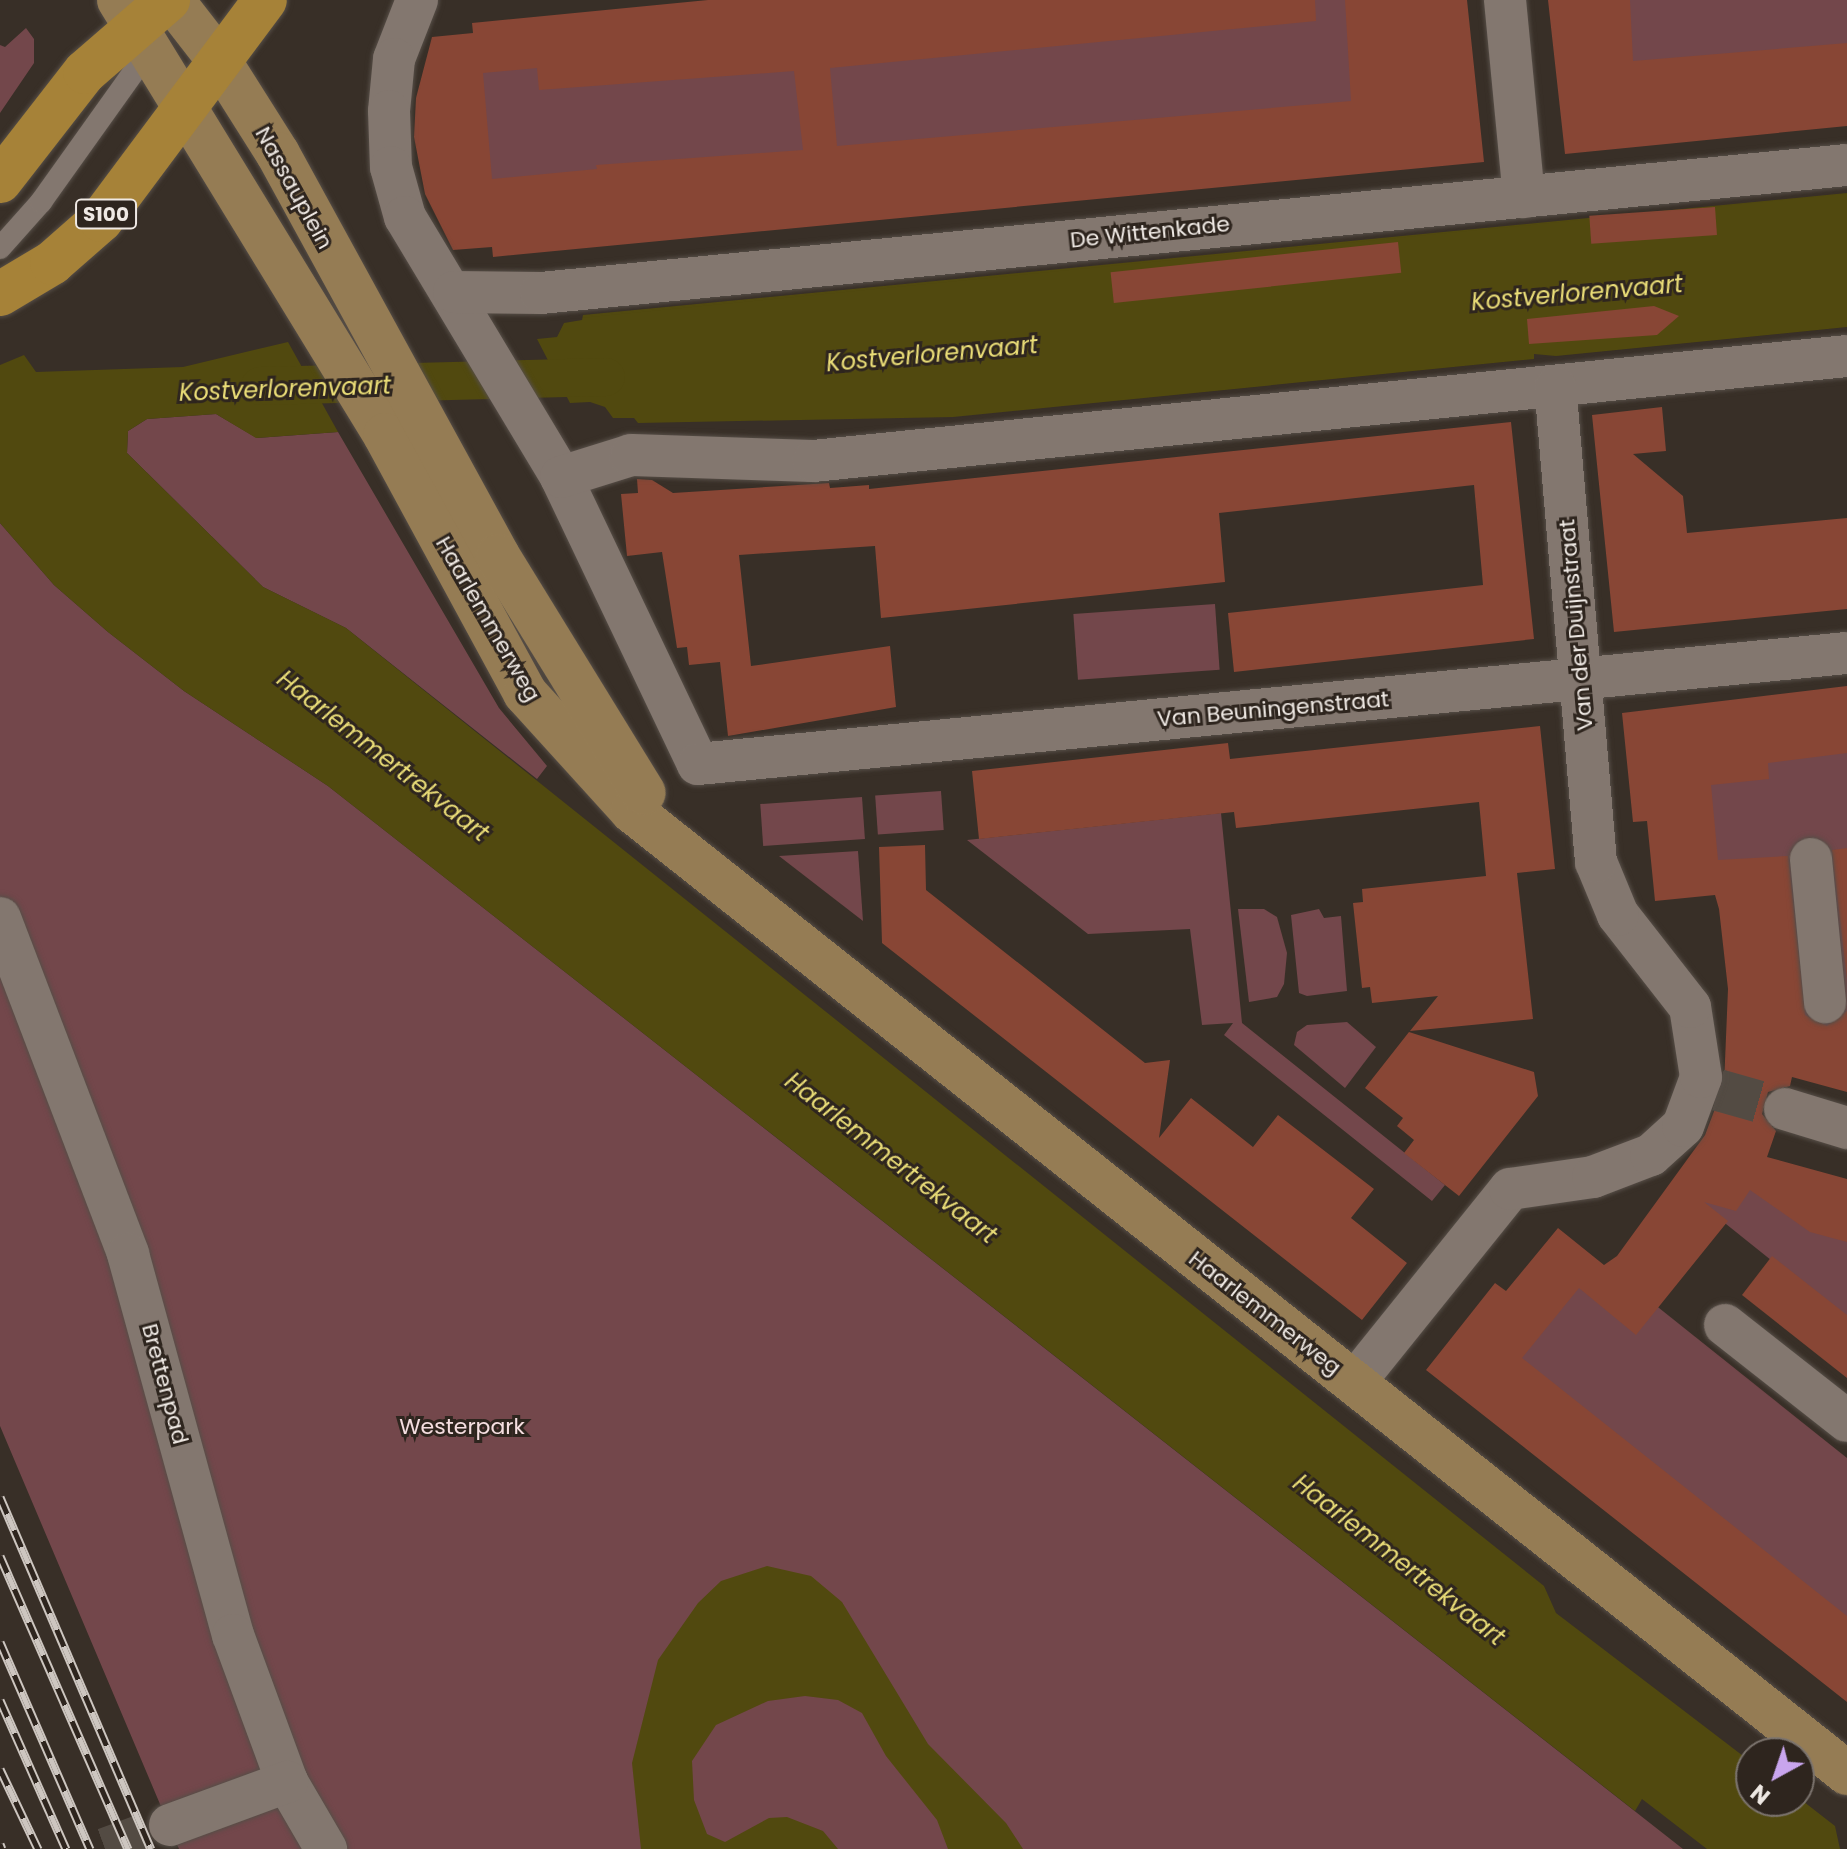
<!DOCTYPE html>
<html>
<head>
<meta charset="utf-8">
<style>
  body { margin:0 }
  #map { position:relative; width:1847px; height:1849px; overflow:hidden; background:#382f27; font-family:Poppins,sans-serif }
  div>[style] { position:absolute }
  .green>* { inset:0; background:#73474b; transform-origin:0 0 }
  .water>* { inset:0; background:#51490f }
  .canal>* { height:38px; margin:-19px; padding:0 19px; transform-origin:19px; border-radius:19px; background:#51490f }
  .building>* { inset:0; background:#884635; transform-origin:0 0 }
  .street-tunnel>* { height:42px; margin-top:-21px; transform-origin:0; background:repeating-linear-gradient(90deg,#534b43 0 42px,transparent 0 63px) }
  .roads { filter:drop-shadow(0 0 2px #564e47) drop-shadow(0 0 2px #564e47) }
  .lane>* { height:22px; margin:-11px; padding:0 11px; transform-origin:11px; border-radius:11px; background:#83776f }
  .street>* { height:42px; margin:-21px; padding:0 21px; transform-origin:21px; border-radius:21px; background:#83776f }
  .secondary>* { height:44px; margin:-22px; padding:0 22px; transform-origin:22px; border-radius:22px; background:#957c54 }
  .primary>* { height:44px; margin:-22px; padding:0 22px; transform-origin:22px; border-radius:22px; background:#a68238 }
  .rail>* { height:9px; margin-top:-4.5px; transform-origin:0; background:repeating-linear-gradient(90deg,#2e251e 0 18px,#cdc6c0 0 36px); box-sizing:border-box; border-block:2px solid #cdc6c0 }
  span { translate:-50% -50%; white-space:nowrap; text-align:center; line-height:1.15; -webkit-text-stroke:6px #2e251e; paint-order:stroke }
  .shield-label span { padding:2px 6px; background:#2e251e; border:2px solid; border-radius:6px; -webkit-text-stroke-width:0 }
  .shield-label { font-size:20px; color:#efe9e4; font-weight:700 }
  .street-label { font-size:22px; color:#efe9e4 }
  .park-label { font-size:22px; color:#f5dee0 }
  .water-label { font-size:24px; color:#eadd77; font-style:italic }
  .north { position:absolute; left:1735px; top:1737px; width:80px; height:80px; box-sizing:border-box; background:#2e251e; border:2px solid #7b736d; border-radius:50%; rotate:220deg; font-size:22px; font-weight:700; line-height:32px; text-align:center; color:#efe9e4 }
  .north::after { content:''; display:block; margin:auto; width:28px; height:36px; background:#c9a5ee; clip-path:polygon(50% 0,100% 100%,50% 72%,0 100%) }
</style>
</head>
<body>
<div id="map">
  <div class="green">
    <div style="clip-path:polygon(958px 0,1418px 0,1430px 117px,473px 199px,463px 44px)"></div>
    <div style="clip-path:polygon(1599px 0,1847px 0,1847px 74px,1612px 95px)"></div>
    <div style="clip-path:polygon(26px 28px,34px 39px,34px 63px,0 113px,0 45px,5px 47px)"></div>
    <div style="clip-path:polygon(216px 414px,257px 438px,338px 432px,499px 708px,547px 766px,537px 779px,346px 628px,263px 587px,127px 453px,128px 431px,147px 419px)"></div>
    <div style="clip-path:polygon(0 523px,54px 585px,108px 632px,184px 691px,328px 786px,1683px 1849px,179px 1849px,0 1426px)"></div>
    <div style="left:1215px;top:604px;width:66px;height:142px;rotate:86deg"></div>
    <div style="clip-path:polygon(1847px 726px,1847px 1047px,1785px 1031px,1758px 869px,1676px 859px,1652px 741px)"></div>
    <div style="left:941px;top:791px;width:39px;height:66px;rotate:86deg"></div>
    <div style="left:862px;top:797px;width:42px;height:102px;rotate:86deg"></div>
    <div style="clip-path:polygon(1221px 813px,1242px 1023px,1445px 1185px,1432px 1201px,1224px 1035px,1233px 1023px,1202px 1025px,1190px 929px,1088px 934px,967px 840px)"></div>
    <div style="clip-path:polygon(858px 851px,863px 921px,779px 856px)"></div>
    <div style="clip-path:polygon(1238px 909px,1264px 909px,1277px 917px,1287px 953px,1284px 984px,1277px 997px,1249px 1002px)"></div>
    <div style="clip-path:polygon(1319px 909px,1324px 918px,1341px 916px,1347px 991px,1307px 996px,1299px 993px,1291px 915px)"></div>
    <div style="clip-path:polygon(1347px 1022px,1376px 1047px,1345px 1088px,1294px 1045px,1297px 1032px,1307px 1025px)"></div>
    <div style="clip-path:polygon(1735px 1165px,1847px 1200px,1847px 1321px,1701px 1204px)"></div>
    <div style="clip-path:polygon(1554px 1252px,1634px 1288px,1847px 1458px,1847px 1630px,1473px 1346px)"></div>
  </div>
  <div class="water">
    <div style="clip-path:polygon(1847px 193px,1847px 327px,1556px 356px,1534px 354px,1534px 359px,953px 417px,638px 423px,634px 418px,613px 418px,605px 407px,590px 402px,570px 403px,537px 339px,557px 337px,564px 323px,582px 320px,583px 315px)"></div>
    <div style="clip-path:polygon(288px 342px,338px 432px,256px 438px,216px 414px,147px 419px,128px 431px,127px 453px,263px 587px,346px 628px,1544px 1586px,1556px 1613px,1751px 1762px,1751px 1801px,1799px 1798px,1835px 1826px,1840px 1849px,1707px 1849px,1642px 1799px,1635px 1811px,328px 786px,184px 691px,108px 632px,54px 585px,0 523px,0 365px,24px 355px,36px 372px,183px 367px)"></div>
    <div style="clip-path:polygon(767px 1566px,811px 1576px,842px 1602px,928px 1744px,1006px 1823px,1023px 1849px,948px 1849px,937px 1820px,886px 1756px,862px 1713px,838px 1700px,805px 1696px,768px 1701px,716px 1725px,692px 1761px,694px 1800px,707px 1834px,725px 1842px,769px 1818px,787px 1817px,823px 1831px,838px 1849px,641px 1849px,632px 1763px,658px 1660px,698px 1603px,721px 1581px)"></div>
  </div>
  <div class="canal">
    <div style="left:260px;top:386px;width:346px;rotate:-1.5deg"></div>
  </div>
  <div class="building">
    <div style="clip-path:polygon(evenodd,708px 0,1315px 0,1316px 21px,830px 68px,837px 146px,1351px 101px,1345px 0,1467px 0,1484px 162px,493px 257px,492px 247px,453px 250px,425px 194px,414px 137px,416px 98px,432px 37px,473px 33px,472px 23px,708px 0,537px 68px,539px 90px,794px 71px,803px 150px,596px 165px,597px 169px,492px 179px,483px 73px,537px 68px)"></div>
    <div style="clip-path:polygon(1548px 0,1630px 0,1633px 61px,1847px 43px,1847px 126px,1565px 154px)"></div>
    <div style="left:1715px;top:207px;width:28px;height:126px;rotate:86deg"></div>
    <div style="left:1398px;top:242px;width:31px;height:289px;rotate:84deg"></div>
    <div style="clip-path:polygon(1654px 306px,1679px 316px,1657px 335px,1529px 344px,1527px 319px)"></div>
    <div style="clip-path:polygon(1662px 407px,1666px 451px,1633px 454px,1683px 496px,1687px 533px,1847px 518px,1847px 609px,1614px 632px,1592px 415px)"></div>
    <div style="clip-path:polygon(1511px 422px,1534px 639px,1234px 672px,1228px 613px,1483px 585px,1474px 485px,1219px 513px,1225px 582px,881px 618px,875px 546px,739px 555px,751px 666px,890px 646px,896px 707px,728px 736px,720px 662px,689px 665px,687px 647px,677px 648px,662px 552px,627px 556px,621px 494px,638px 493px,637px 479px,652px 480px,673px 493px,829px 483px,830px 488px,869px 485px,869px 489px)"></div>
    <div style="clip-path:polygon(1847px 686px,1847px 753px,1768px 763px,1769px 779px,1711px 785px,1718px 860px,1788px 856px,1805px 1015px,1827px 1026px,1847px 1011px,1847px 1092px,1792px 1077px,1790px 1086px,1768px 1092px,1762px 1114px,1776px 1131px,1767px 1157px,1847px 1179px,1847px 1242px,1810px 1232px,1750px 1190px,1736px 1211px,1704px 1202px,1728px 1221px,1636px 1335px,1579px 1288px,1522px 1358px,1847px 1616px,1847px 1702px,1426px 1370px,1495px 1283px,1506px 1291px,1558px 1228px,1604px 1265px,1617px 1256px,1705px 1135px,1724px 1085px,1728px 989px,1719px 909px,1715px 895px,1655px 901px,1647px 821px,1633px 822px,1622px 713px)"></div>
    <div style="clip-path:polygon(1540px 726px,1555px 869px,1517px 873px,1533px 1019px,1410px 1031px,1438px 996px,1372px 1003px,1370px 987px,1362px 988px,1353px 903px,1363px 902px,1362px 889px,1486px 876px,1479px 802px,1236px 828px,1234px 812px,979px 839px,972px 771px,1228px 743px,1230px 759px)"></div>
    <div style="clip-path:polygon(925px 845px,926px 890px,1145px 1063px,1170px 1060px,1159px 1138px,1191px 1098px,1253px 1147px,1278px 1115px,1374px 1189px,1351px 1218px,1407px 1263px,1362px 1320px,882px 943px,879px 847px)"></div>
    <div style="clip-path:polygon(1847px 848px,1847px 980px,1832px 850px)"></div>
    <div style="clip-path:polygon(1409px 1032px,1534px 1072px,1538px 1096px,1459px 1196px,1404px 1153px,1414px 1140px,1397px 1126px,1403px 1118px,1365px 1088px)"></div>
    <div style="clip-path:polygon(1772px 1256px,1847px 1315px,1847px 1378px,1742px 1295px)"></div>
  </div>
  <div class="street-tunnel">
    <div style="left:1718px;top:1090px;width:70px;rotate:15.8deg"></div>
    <div style="left:105px;top:1849px;width:69px;rotate:-20.3deg"></div>
  </div>
  <div class="roads">
    <div class="lane">
      <div style="left:0;top:248px;width:62px;rotate:-48.3deg"></div>
      <div style="left:41px;top:202px;width:189px;rotate:-54.5deg"></div>
    </div>
    <div class="street">
      <div style="left:417px;top:0;width:63px;rotate:111.3deg"></div>
      <div style="left:394px;top:59px;width:52px;rotate:95.5deg"></div>
      <div style="left:389px;top:111px;width:56px;rotate:88deg"></div>
      <div style="left:391px;top:167px;width:52px;rotate:74.4deg"></div>
      <div style="left:405px;top:217px;width:303px;rotate:59deg"></div>
      <div style="left:561px;top:477px;width:318px;rotate:64.5deg"></div>
      <div style="left:698px;top:764px;width:1154px;rotate:-5.52deg"></div>
      <div style="left:1505px;top:0;width:198px;rotate:84.5deg"></div>
      <div style="left:454px;top:292px;width:87px;rotate:0.7deg"></div>
      <div style="left:541px;top:293px;width:1312px;rotate:-5.6deg"></div>
      <div style="left:561px;top:477px;width:73px;rotate:-17.4deg"></div>
      <div style="left:631px;top:455px;width:182px;rotate:1.9deg"></div>
      <div style="left:813px;top:461px;width:1039px;rotate:-5.8deg"></div>
      <div style="left:1811px;top:859px;width:144px;rotate:84.4deg"></div>
      <div style="left:0;top:918px;width:360px;rotate:69.1deg"></div>
      <div style="left:128px;top:1254px;width:395px;rotate:74.6deg"></div>
      <div style="left:233px;top:1635px;width:157px;rotate:69.8deg"></div>
      <div style="left:287px;top:1782px;width:78px;rotate:59.8deg"></div>
      <div style="left:1785px;top:1109px;width:65px;rotate:17deg"></div>
      <div style="left:1725px;top:1325px;width:155px;rotate:38.2deg"></div>
      <div style="left:1354px;top:1383px;width:249px;rotate:-51.2deg"></div>
      <div style="left:1510px;top:1189px;width:84px;rotate:-8.2deg"></div>
      <div style="left:1593px;top:1177px;width:62px;rotate:-20.8deg"></div>
      <div style="left:1651px;top:1155px;width:43px;rotate:-42.2deg"></div>
      <div style="left:1683px;top:1126px;width:52px;rotate:-69.8deg"></div>
      <div style="left:1701px;top:1077px;width:71px;rotate:-98.9deg"></div>
      <div style="left:1690px;top:1007px;width:117px;rotate:-128deg"></div>
      <div style="left:1618px;top:915px;width:57px;rotate:-112.5deg"></div>
      <div style="left:1596px;top:862px;width:476px;rotate:-94.9deg"></div>
      <div style="left:170px;top:1825px;width:125px;rotate:-20.2deg"></div>
    </div>
    <div class="secondary">
      <div style="left:119px;top:0;width:510px;rotate:58.55deg"></div>
      <div style="left:385px;top:435px;width:294px;rotate:61.5deg"></div>
      <div style="left:525px;top:693px;width:159px;rotate:47.8deg"></div>
      <div style="left:632px;top:811px;width:1550px;rotate:38.37deg"></div>
      <div style="left:172px;top:0;width:75px;rotate:52.1deg"></div>
      <div style="left:218px;top:59px;width:112px;rotate:57.7deg"></div>
      <div style="left:278px;top:154px;width:458px;rotate:61.3deg"></div>
      <div style="left:498px;top:556px;width:278px;rotate:58.4deg"></div>
    </div>
    <div class="primary">
      <div style="left:0;top:181px;width:138px;rotate:-52.1deg"></div>
      <div style="left:85px;top:72px;width:110px;rotate:-40.9deg"></div>
      <div style="left:0;top:294px;width:61px;rotate:-30.8deg"></div>
      <div style="left:52px;top:263px;width:65px;rotate:-41.3deg"></div>
      <div style="left:101px;top:220px;width:274px;rotate:-53.3deg"></div>
    </div>
  </div>
  <div class="rail">
    <div style="left:0;top:1497px;width:383px;rotate:66.8deg"></div>
    <div style="left:0;top:1556px;width:320px;rotate:66.4deg"></div>
    <div style="left:0;top:1642px;width:226px;rotate:66.5deg"></div>
    <div style="left:0;top:1700px;width:163px;rotate:66.1deg"></div>
    <div style="left:0;top:1769px;width:89px;rotate:64.6deg"></div>
    <div style="left:0;top:1844px;width:5px;rotate:68deg"></div>
  </div>
  <div class="shield-label">
    <span style="left:106px;top:214px">S100</span>
  </div>
  <div class="street-label">
    <span style="left:294px;top:188px;rotate:61deg">Nassauplein</span>
    <span style="left:1150px;top:232px;rotate:-6deg">De Wittenkade</span>
    <span style="left:488px;top:619px;rotate:60deg">Haarlemmerweg</span>
    <span style="left:1576px;top:625px;rotate:-95deg">Van der Duijnstraat</span>
    <span style="left:1273px;top:709px;rotate:-5deg">Van Beuningenstraat</span>
    <span style="left:1265px;top:1313px;rotate:38deg">Haarlemmerweg</span>
    <span style="left:165px;top:1384px;rotate:75deg">Brettenpad</span>
  </div>
  <div class="park-label">
    <span style="left:462px;top:1427px">Westerpark</span>
  </div>
  <div class="water-label">
    <span style="left:1577px;top:293px;rotate:-5deg">Kostverlorenvaart</span>
    <span style="left:932px;top:354px;rotate:-5deg">Kostverlorenvaart</span>
    <span style="left:285px;top:389px;rotate:-2deg">Kostverlorenvaart</span>
    <span style="left:383px;top:756px;rotate:38deg">Haarlemmertrekvaart</span>
    <span style="left:891px;top:1158px;rotate:38deg">Haarlemmertrekvaart</span>
    <span style="left:1399px;top:1560px;rotate:38deg">Haarlemmertrekvaart</span>
  </div>
  <div class="north">N</div>
</div>
</body>
</html>
